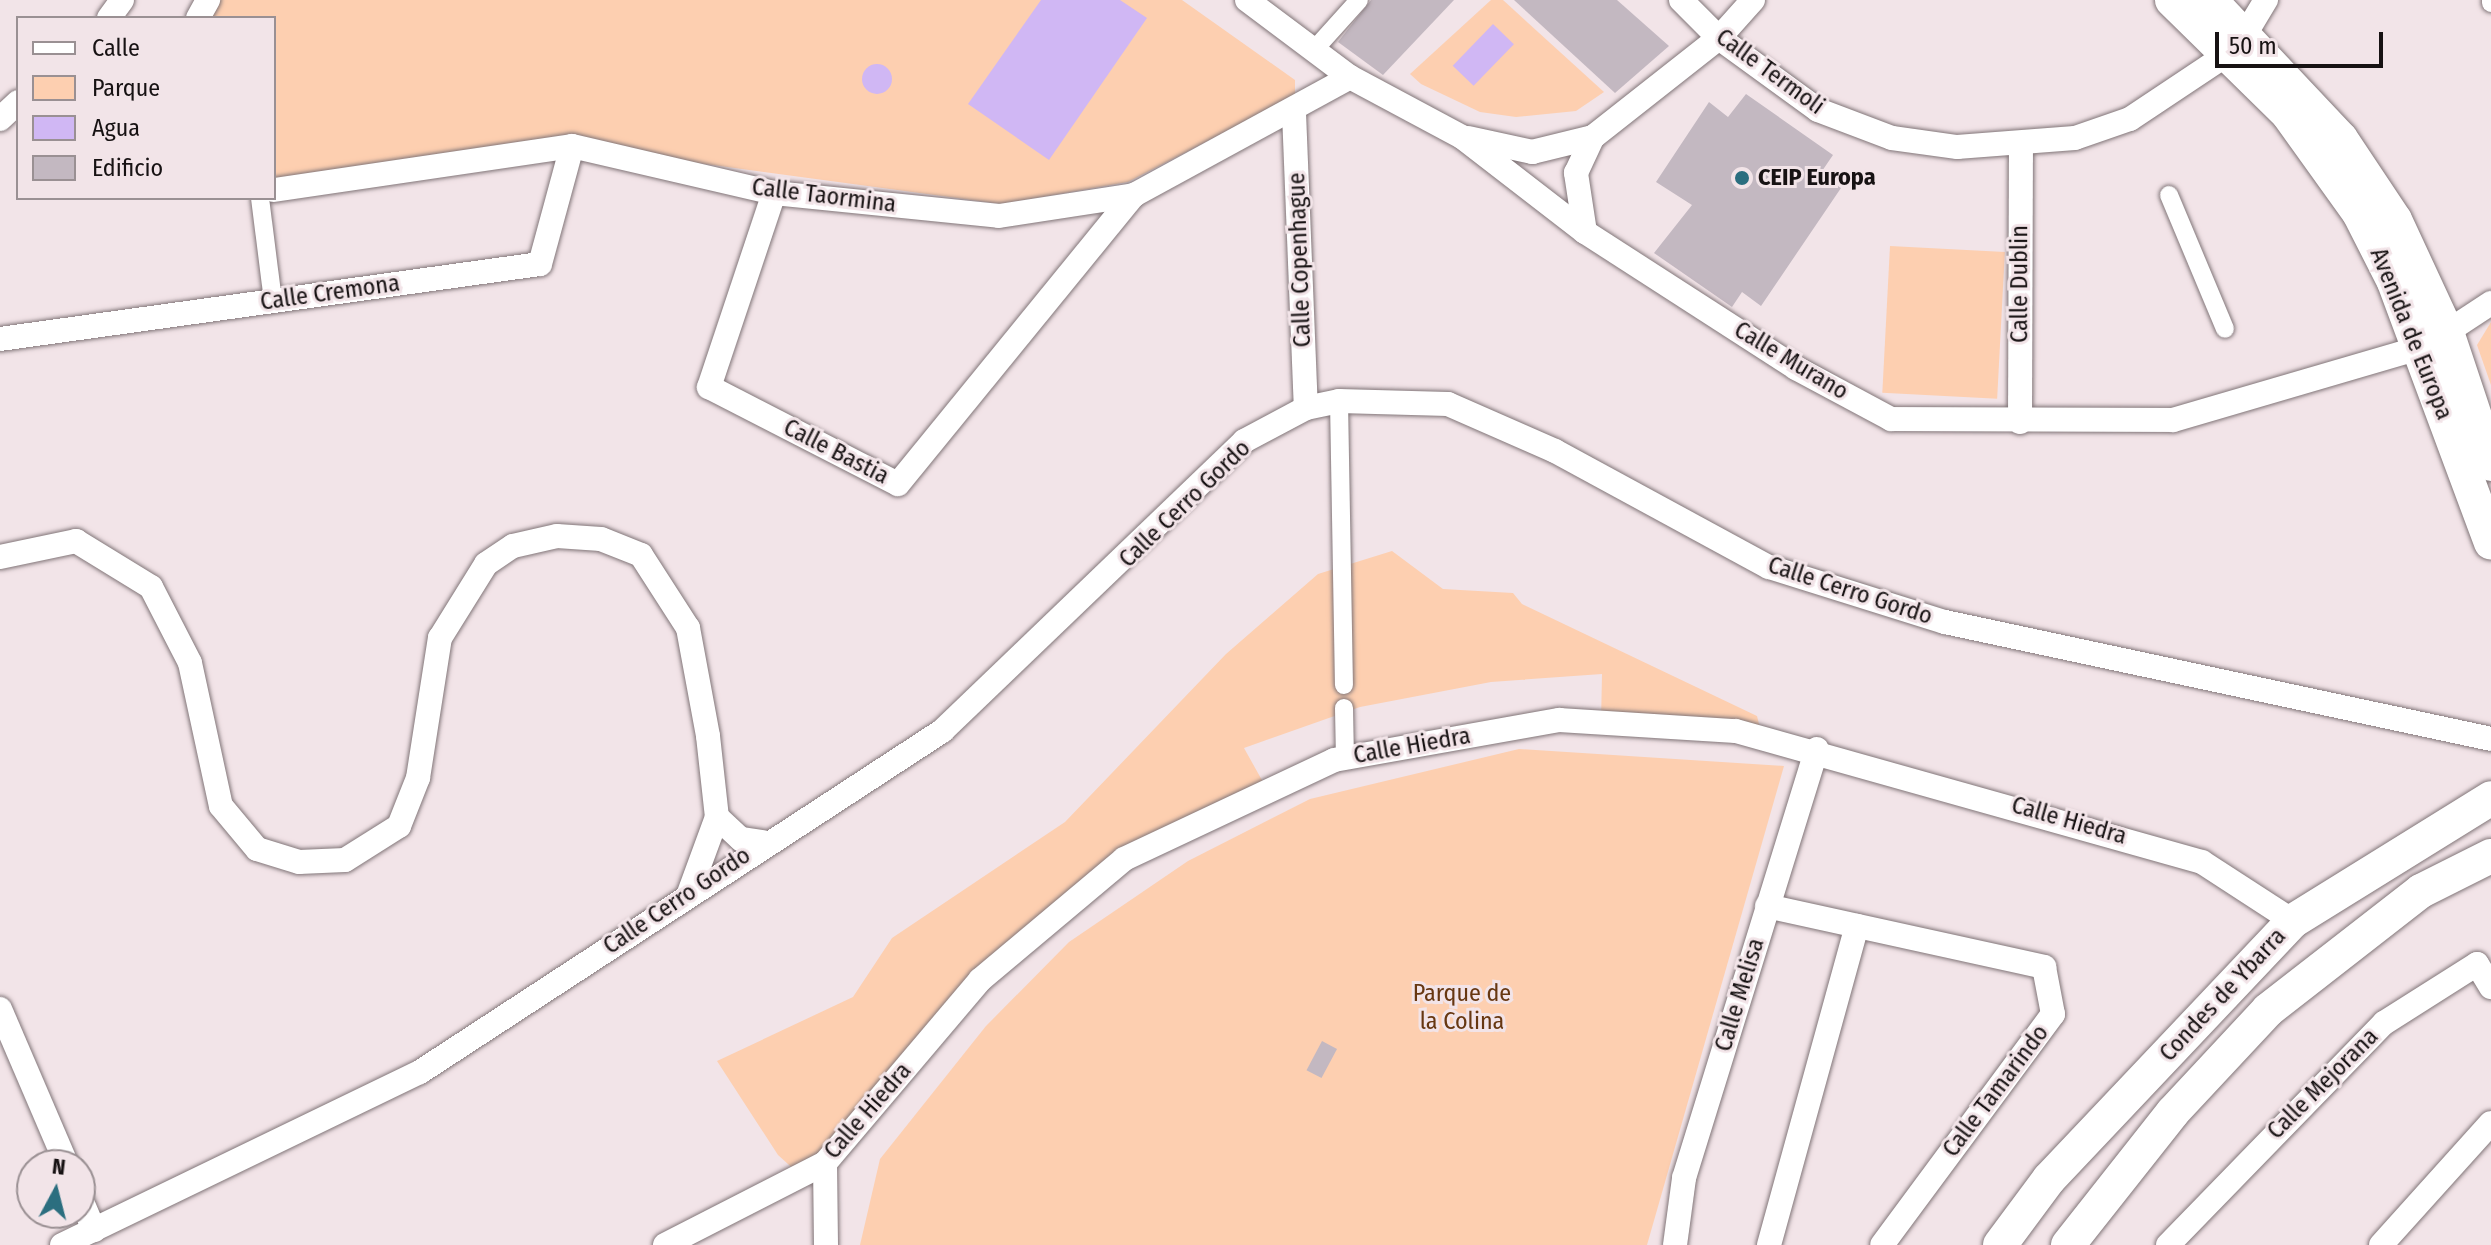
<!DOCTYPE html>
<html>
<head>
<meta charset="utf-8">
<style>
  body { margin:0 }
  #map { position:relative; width:2491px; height:1245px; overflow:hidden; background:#f2e4e8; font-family:"Fira Sans Condensed",sans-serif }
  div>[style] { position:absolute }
  .green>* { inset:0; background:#fdcfb0; transform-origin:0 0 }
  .water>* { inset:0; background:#d0b7f4; transform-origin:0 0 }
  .round { border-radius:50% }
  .building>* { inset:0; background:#c3b8c1; transform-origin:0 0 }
  .roads { filter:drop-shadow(0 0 2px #817578) drop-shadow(0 0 2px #817578) }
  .pedestrian>* { height:18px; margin:-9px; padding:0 9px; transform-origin:9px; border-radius:9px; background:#fff }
  .minor>* { height:24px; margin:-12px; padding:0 12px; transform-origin:12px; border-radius:12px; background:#fff }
  .secondary>* { height:34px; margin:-17px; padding:0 17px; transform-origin:17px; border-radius:17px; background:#fff }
  .dots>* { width:22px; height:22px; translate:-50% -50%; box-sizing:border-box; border:4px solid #f2e4e8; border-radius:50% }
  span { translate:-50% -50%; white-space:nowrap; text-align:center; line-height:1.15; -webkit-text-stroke:6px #f2e4e8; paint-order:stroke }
  .street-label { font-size:24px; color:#171213 }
  .poi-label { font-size:24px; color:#171213; font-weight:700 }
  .left { translate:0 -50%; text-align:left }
  .park-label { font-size:24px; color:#673711 }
  .legend { position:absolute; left:16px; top:16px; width:260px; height:184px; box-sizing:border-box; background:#f2e4e8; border:2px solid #9a9093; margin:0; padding:10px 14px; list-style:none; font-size:24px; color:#171213 }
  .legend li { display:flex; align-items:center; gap:16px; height:40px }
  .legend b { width:40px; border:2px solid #9a9093 }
  .north { position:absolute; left:16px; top:1149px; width:80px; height:80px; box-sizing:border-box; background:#f2e4e8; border:2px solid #9a9093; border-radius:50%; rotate:7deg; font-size:22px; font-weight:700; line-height:32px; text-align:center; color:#171213 }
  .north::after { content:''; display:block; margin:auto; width:28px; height:36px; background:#2b6e7f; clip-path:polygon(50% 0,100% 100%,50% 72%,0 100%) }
  .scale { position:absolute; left:2215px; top:32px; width:168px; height:36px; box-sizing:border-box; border:4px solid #171213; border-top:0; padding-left:10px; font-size:24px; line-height:28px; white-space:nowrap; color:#171213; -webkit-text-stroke:6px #f2e4e8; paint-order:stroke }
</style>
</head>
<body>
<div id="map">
  <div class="green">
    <div style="clip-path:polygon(208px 0,1182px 0,1295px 80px,1295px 96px,1128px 182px,1001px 204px,572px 146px,274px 190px,274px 18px,198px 18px)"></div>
    <div style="clip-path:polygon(1491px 0,1503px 0,1604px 92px,1576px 111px,1516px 117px,1480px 112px,1421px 84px,1410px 74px)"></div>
    <div style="left:1890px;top:246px;width:115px;height:147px;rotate:3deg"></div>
    <div style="clip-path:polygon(2491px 322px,2491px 385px,2477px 345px)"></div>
    <div style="clip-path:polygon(1392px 551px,1443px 589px,1513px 593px,1522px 604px,1757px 716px,1762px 736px,1601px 723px,1602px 674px,1491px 682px,1360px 707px,1244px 748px,1268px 791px,1124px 859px,981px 980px,825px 1163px,798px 1173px,778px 1155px,717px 1061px,853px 997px,892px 938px,1065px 822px,1226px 654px,1318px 574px)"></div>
    <div style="clip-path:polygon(1519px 749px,1784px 766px,1647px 1245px,860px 1245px,880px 1159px,986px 1026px,1069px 942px,1188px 861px,1310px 799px)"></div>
  </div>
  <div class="water">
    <div style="clip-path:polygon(1041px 0,1120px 0,1147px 18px,1049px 160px,968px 104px)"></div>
    <div style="left:1493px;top:24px;width:29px;height:58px;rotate:44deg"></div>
    <div class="round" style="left:862px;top:64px;width:30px;height:30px"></div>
  </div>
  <div class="building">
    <div style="clip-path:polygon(1371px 0,1454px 0,1383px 75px,1338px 42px)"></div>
    <div style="clip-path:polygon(1514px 0,1617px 0,1669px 46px,1615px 93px)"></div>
    <div style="clip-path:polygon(1746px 94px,1833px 155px,1820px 174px,1841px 188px,1761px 306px,1742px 292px,1732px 307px,1654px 253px,1692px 205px,1656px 182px,1709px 102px,1728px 117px)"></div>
    <div style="left:1322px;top:1041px;width:17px;height:33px;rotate:28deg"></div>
  </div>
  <div class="roads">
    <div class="pedestrian">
      <div style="left:2491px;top:0;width:3px;rotate:90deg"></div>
      <div style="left:1314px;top:50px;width:67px;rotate:-48deg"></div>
      <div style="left:2169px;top:195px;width:145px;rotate:67.3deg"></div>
      <div style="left:260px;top:198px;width:104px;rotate:82.8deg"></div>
      <div style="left:1339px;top:401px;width:284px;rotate:89deg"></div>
      <div style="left:1344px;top:708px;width:50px;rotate:88.9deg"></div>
    </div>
    <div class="minor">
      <div style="left:1247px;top:0;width:129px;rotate:36.8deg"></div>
      <div style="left:1350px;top:77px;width:127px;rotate:28.2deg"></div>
      <div style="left:1462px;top:137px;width:155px;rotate:37.7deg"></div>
      <div style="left:1585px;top:232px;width:251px;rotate:32.8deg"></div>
      <div style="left:1796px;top:368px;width:108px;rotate:28.2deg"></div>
      <div style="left:1891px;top:419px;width:282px;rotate:0.2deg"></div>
      <div style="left:2173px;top:420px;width:256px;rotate:-16.3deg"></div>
      <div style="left:1681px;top:0;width:54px;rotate:45deg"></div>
      <div style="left:1719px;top:38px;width:122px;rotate:36deg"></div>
      <div style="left:1818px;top:110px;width:79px;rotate:20.7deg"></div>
      <div style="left:1892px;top:138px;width:66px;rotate:7.9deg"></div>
      <div style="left:1957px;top:147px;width:118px;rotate:-4.4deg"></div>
      <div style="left:2075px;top:138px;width:58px;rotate:-19.1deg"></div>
      <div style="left:2130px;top:119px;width:115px;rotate:-33.7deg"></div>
      <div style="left:109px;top:18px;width:22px;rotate:-54deg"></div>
      <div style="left:198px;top:18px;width:21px;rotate:-61deg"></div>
      <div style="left:2246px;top:33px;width:39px;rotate:-59deg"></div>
      <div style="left:1294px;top:113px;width:295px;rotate:87.7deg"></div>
      <div style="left:0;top:119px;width:25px;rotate:-43deg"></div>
      <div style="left:1468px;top:138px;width:66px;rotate:12.3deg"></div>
      <div style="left:1532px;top:152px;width:63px;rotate:-13.8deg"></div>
      <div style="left:1593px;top:137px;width:160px;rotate:-38.2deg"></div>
      <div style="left:1719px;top:38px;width:51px;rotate:-48.2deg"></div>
      <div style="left:274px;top:190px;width:301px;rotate:-8.4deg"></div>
      <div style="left:572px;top:146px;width:207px;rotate:13.1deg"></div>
      <div style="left:774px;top:193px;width:226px;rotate:5.8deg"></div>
      <div style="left:999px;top:216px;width:137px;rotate:-8.8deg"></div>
      <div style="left:1134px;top:195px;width:246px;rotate:-28.6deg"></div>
      <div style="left:774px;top:193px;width:205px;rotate:108.5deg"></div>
      <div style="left:709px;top:387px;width:212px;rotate:27.2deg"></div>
      <div style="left:898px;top:484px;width:373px;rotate:-50.8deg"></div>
      <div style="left:1585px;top:232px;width:60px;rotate:-98.7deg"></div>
      <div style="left:1576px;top:173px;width:40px;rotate:-65deg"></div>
      <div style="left:2447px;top:332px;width:53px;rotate:-33.4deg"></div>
      <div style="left:0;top:339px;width:545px;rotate:-7.91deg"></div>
      <div style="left:540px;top:264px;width:122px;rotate:-74.8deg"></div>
      <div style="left:2020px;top:422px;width:276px;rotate:-89.8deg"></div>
      <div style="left:0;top:557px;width:78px;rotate:-11.9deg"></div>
      <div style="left:76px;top:541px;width:88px;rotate:31.5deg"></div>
      <div style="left:151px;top:587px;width:85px;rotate:62.8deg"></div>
      <div style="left:190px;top:663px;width:146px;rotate:77.8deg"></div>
      <div style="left:221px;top:806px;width:56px;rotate:50.1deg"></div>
      <div style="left:257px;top:849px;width:44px;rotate:17.2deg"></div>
      <div style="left:299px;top:862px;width:46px;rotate:-2.5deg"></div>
      <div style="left:345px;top:860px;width:64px;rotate:-32.2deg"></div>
      <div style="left:399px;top:826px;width:52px;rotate:-68.4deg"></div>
      <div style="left:418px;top:778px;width:142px;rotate:-81.1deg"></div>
      <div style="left:440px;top:638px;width:87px;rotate:-58.1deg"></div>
      <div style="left:486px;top:564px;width:32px;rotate:-34deg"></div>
      <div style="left:513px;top:546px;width:45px;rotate:-12.8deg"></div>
      <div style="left:557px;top:536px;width:44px;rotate:3.9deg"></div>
      <div style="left:601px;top:539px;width:43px;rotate:21.8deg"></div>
      <div style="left:641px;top:555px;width:87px;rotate:57.2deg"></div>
      <div style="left:688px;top:628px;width:110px;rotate:79.5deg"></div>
      <div style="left:708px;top:736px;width:81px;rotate:83.7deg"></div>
      <div style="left:717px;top:817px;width:84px;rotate:110.2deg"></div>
      <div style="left:717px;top:817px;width:33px;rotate:43deg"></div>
      <div style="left:741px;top:839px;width:22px;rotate:8deg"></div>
      <div style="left:1767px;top:906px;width:284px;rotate:12.4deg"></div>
      <div style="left:2044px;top:967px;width:48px;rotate:79.2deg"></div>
      <div style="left:2053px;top:1014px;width:287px;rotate:126.5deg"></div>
      <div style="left:0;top:1009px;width:170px;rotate:66.8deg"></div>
      <div style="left:825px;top:1163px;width:82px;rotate:89.3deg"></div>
      <div style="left:80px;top:1197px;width:36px;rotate:67deg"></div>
      <div style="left:62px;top:1245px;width:398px;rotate:-25.8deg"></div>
      <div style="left:420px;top:1072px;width:624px;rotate:-33.15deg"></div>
      <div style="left:942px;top:731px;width:419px;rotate:-43.8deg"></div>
      <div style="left:1244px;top:441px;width:70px;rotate:-28deg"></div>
      <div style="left:1306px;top:408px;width:34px;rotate:-12deg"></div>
      <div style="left:1339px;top:401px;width:109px;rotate:1.6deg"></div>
      <div style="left:1448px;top:404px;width:117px;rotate:23.7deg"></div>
      <div style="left:1555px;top:451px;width:243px;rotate:28.5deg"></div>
      <div style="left:1769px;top:567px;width:184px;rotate:17.4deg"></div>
      <div style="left:1945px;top:622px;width:558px;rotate:12.09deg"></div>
      <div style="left:665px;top:1245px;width:180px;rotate:-27.1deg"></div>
      <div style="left:825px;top:1163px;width:240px;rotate:-49.7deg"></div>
      <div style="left:980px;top:980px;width:188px;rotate:-40deg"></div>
      <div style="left:1124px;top:859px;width:232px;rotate:-25.2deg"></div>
      <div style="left:1334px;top:760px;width:229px;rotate:-10.1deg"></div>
      <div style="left:1559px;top:720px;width:177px;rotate:3.6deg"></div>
      <div style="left:1736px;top:731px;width:484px;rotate:15.7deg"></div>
      <div style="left:2202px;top:862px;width:108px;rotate:33deg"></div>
      <div style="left:1675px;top:1245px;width:68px;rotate:-82.3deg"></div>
      <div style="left:1684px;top:1178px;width:449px;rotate:-72.8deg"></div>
      <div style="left:1769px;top:1245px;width:331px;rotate:-74.6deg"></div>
      <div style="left:2168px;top:1245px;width:310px;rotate:-45.8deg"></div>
      <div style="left:2384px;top:1023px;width:110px;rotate:-32.4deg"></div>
      <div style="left:2477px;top:964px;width:27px;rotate:59deg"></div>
      <div style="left:2381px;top:1245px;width:164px;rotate:-48deg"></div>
    </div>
    <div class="secondary">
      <div style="left:2172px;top:0;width:163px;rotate:44.5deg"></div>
      <div style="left:2288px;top:114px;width:122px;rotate:54.4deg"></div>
      <div style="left:2359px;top:213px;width:77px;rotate:63.1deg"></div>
      <div style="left:2394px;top:282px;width:278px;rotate:69.6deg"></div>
      <div style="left:2210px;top:0;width:191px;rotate:46.7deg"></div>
      <div style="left:2341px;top:139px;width:97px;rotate:56.3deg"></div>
      <div style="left:2395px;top:220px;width:123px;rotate:65.1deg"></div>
      <div style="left:2447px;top:332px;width:139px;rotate:71.6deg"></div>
      <div style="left:2000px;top:1245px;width:82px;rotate:-53.4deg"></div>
      <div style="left:2049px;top:1179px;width:355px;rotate:-46.6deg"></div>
      <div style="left:2293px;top:921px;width:233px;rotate:-31.8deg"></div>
      <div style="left:2068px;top:1245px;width:169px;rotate:-51.7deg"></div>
      <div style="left:2173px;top:1112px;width:139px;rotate:-47deg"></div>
      <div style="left:2268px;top:1010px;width:194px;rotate:-37.9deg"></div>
      <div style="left:2421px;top:891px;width:78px;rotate:-26.6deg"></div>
    </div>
  </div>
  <div class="dots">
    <div style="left:1742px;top:178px;background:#2b6e7f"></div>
  </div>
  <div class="street-label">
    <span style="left:1770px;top:72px;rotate:36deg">Calle Termoli</span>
    <span style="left:824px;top:196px;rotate:7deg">Calle Taormina</span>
    <span style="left:1300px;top:260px;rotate:-92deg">Calle Copenhague</span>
    <span style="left:2020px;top:284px;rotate:-90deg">Calle Dublin</span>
    <span style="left:330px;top:293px;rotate:-8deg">Calle Cremona</span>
    <span style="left:2411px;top:334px;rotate:68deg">Avenida de Europa</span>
    <span style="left:1791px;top:361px;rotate:31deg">Calle Murano</span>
    <span style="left:836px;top:452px;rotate:27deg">Calle Bastia</span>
    <span style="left:1185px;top:504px;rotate:-44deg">Calle Cerro Gordo</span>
    <span style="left:1850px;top:591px;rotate:18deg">Calle Cerro Gordo</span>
    <span style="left:1412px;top:746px;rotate:-10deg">Calle Hiedra</span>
    <span style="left:2069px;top:821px;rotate:16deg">Calle Hiedra</span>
    <span style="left:677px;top:901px;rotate:-34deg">Calle Cerro Gordo</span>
    <span style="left:1740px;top:995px;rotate:-73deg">Calle Melisa</span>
    <span style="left:2223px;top:995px;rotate:-47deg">Condes de Ybarra</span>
    <span style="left:2323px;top:1084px;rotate:-45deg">Calle Mejorana</span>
    <span style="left:1996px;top:1091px;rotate:-53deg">Calle Tamarindo</span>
    <span style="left:868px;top:1111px;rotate:-49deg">Calle Hiedra</span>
  </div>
  <div class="poi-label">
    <span class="left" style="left:1758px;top:178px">CEIP Europa</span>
  </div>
  <div class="park-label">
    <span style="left:1462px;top:1008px">Parque de<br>la Colina</span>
  </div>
  <ul class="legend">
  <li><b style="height:10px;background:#fff"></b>Calle</li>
  <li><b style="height:22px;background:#fdcfb0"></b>Parque</li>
  <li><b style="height:22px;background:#d0b7f4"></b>Agua</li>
  <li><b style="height:22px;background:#c3b8c1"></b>Edificio</li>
  </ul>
  <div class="north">N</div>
  <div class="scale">50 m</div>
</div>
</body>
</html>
